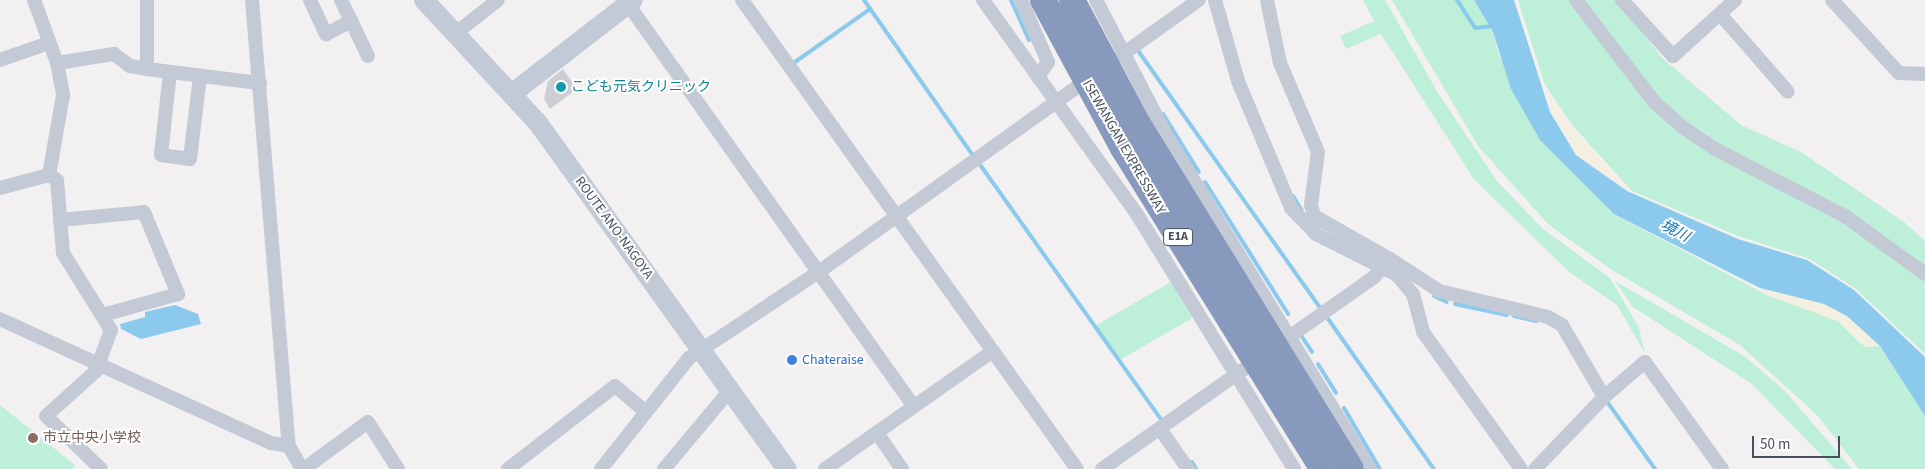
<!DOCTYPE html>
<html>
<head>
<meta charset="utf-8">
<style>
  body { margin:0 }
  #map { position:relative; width:1925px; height:469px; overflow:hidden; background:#f2f0f0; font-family:"Source Sans 3","Noto Sans JP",sans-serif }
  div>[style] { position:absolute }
  .green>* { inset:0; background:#beefd9; transform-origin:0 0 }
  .sand>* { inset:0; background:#f3f0e1 }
  .water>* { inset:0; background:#8bcaec }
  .stream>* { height:4px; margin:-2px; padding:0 2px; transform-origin:2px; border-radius:2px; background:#8bcaec }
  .building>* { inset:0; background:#cdced4 }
  .street>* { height:14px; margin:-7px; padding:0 7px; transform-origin:7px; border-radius:7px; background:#c3cad5 }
  .secondary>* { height:20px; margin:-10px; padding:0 10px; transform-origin:10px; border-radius:10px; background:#c2cad8 }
  .highway>* { height:26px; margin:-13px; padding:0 13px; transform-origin:13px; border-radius:13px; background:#879abe }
  .dots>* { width:14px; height:14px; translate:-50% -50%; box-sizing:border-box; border:2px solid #fff; border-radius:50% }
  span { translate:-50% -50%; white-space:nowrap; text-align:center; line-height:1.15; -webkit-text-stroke:4px #fff; paint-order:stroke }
  .shield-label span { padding:1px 4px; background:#fff; border:1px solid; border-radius:4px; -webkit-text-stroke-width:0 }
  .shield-label { font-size:12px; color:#48505d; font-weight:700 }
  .culture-label { font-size:14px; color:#0d838f }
  .left { translate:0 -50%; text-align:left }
  .street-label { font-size:14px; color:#48505d }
  .shop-label { font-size:14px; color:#366cbe }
  .education-label { font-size:14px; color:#785e54 }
  .water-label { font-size:15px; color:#0c72ac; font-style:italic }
  .scale { position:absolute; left:1752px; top:436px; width:88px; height:22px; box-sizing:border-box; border:2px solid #48505d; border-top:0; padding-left:6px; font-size:15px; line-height:18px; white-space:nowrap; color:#48505d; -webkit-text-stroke:4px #fff; paint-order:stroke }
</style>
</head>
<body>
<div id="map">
  <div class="green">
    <div style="clip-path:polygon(1363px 0,1385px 0,1438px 93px,1497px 181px,1543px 229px,1610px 278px,1639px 328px,1645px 353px,1617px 305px,1569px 272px,1474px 179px,1381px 34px,1346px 49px,1340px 36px,1374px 21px)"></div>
    <div style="clip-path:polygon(1392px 0,1474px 0,1493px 32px,1499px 56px,1614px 214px,1767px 295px,1838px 321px,1861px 344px,1880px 346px,1925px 416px,1925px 469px,1859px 469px,1818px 416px,1740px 345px,1612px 270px,1548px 224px,1478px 146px)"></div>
    <div style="clip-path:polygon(1518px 0,1619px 0,1661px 57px,1741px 125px,1801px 152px,1904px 222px,1925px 241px,1925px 354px,1856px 289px,1810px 259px,1738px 236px,1632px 191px,1572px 125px,1545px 85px)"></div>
    <div style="clip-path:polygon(1615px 281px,1744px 356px,1785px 391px,1852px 469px,1835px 469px,1752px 384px,1633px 307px)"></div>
    <div style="left:1171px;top:282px;width:42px;height:86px;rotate:60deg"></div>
    <div style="clip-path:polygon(0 405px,75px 465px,72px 469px,0 469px)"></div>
  </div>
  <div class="sand">
    <div style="clip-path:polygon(1546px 89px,1571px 126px,1628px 190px,1578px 155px,1552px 112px)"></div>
    <div style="clip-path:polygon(1760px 288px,1824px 304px,1847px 316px,1880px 346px,1865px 347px,1838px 321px,1767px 295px)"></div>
  </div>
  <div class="water">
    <div style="clip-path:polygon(1474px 0,1514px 0,1550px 112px,1576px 155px,1627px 191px,1738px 239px,1807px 260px,1854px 290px,1925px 357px,1925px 416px,1880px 346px,1847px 316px,1824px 304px,1760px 288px,1614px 214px,1540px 140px,1511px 89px,1493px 32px)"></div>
    <div style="clip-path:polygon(175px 305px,198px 314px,201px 324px,141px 339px,121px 329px,120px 324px,145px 317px,145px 312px)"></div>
  </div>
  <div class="stream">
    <div style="left:864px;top:0;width:187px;rotate:55deg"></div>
    <div style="left:1011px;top:0;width:44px;rotate:65.8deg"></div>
    <div style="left:1457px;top:0;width:33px;rotate:57deg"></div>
    <div style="left:1475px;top:28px;width:19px;rotate:-6deg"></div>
    <div style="left:1139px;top:52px;width:314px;rotate:54.7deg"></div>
    <div style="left:795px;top:62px;width:92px;rotate:-35.2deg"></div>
    <div style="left:1163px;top:114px;width:68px;rotate:58.2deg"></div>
    <div style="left:981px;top:166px;width:309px;rotate:54.6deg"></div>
    <div style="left:1205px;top:182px;width:156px;rotate:57.8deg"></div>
    <div style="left:1293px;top:196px;width:17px;rotate:59deg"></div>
    <div style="left:1434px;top:296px;width:14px;rotate:25deg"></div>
    <div style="left:1455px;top:304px;width:53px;rotate:11.9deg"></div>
    <div style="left:1326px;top:316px;width:187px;rotate:54.8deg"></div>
    <div style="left:1514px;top:316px;width:23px;rotate:13deg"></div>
    <div style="left:1302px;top:337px;width:18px;rotate:56deg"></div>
    <div style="left:1318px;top:364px;width:34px;rotate:58deg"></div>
    <div style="left:1608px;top:403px;width:81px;rotate:54.5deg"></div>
    <div style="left:1344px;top:408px;width:71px;rotate:59.5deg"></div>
    <div style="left:1192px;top:462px;width:8px;rotate:60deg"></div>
  </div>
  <div class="building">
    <div style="clip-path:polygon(563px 69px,577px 89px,550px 109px,544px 99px,548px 81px)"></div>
  </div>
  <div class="street">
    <div style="left:34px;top:0;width:67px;rotate:69.9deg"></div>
    <div style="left:57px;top:63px;width:33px;rotate:79deg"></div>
    <div style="left:63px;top:95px;width:81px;rotate:99.9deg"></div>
    <div style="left:252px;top:0;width:448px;rotate:85.3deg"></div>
    <div style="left:289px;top:446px;width:26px;rotate:61deg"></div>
    <div style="left:310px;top:0;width:38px;rotate:65deg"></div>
    <div style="left:326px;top:34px;width:29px;rotate:-27deg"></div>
    <div style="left:341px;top:0;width:62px;rotate:64.3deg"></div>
    <div style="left:625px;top:0;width:498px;rotate:54.6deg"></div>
    <div style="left:742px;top:0;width:576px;rotate:54.46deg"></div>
    <div style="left:983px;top:0;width:266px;rotate:54.3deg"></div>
    <div style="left:1138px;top:216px;width:297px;rotate:58.3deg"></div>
    <div style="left:1021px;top:0;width:68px;rotate:66.5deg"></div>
    <div style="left:1048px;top:62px;width:18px;rotate:124deg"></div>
    <div style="left:1096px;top:0;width:158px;rotate:62.5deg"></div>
    <div style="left:1169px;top:140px;width:386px;rotate:58.6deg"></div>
    <div style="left:1215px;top:0;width:84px;rotate:74.1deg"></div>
    <div style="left:1238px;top:81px;width:138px;rotate:67.3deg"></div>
    <div style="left:1291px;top:208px;width:36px;rotate:46deg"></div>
    <div style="left:1316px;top:234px;width:91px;rotate:26.8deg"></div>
    <div style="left:1397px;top:275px;width:25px;rotate:50deg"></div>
    <div style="left:1413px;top:294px;width:39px;rotate:75deg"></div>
    <div style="left:1423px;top:332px;width:168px;rotate:54.4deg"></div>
    <div style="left:1576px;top:0;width:130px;rotate:52.5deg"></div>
    <div style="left:1655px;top:103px;width:35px;rotate:41deg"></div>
    <div style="left:1681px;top:126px;width:41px;rotate:34.1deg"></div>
    <div style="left:1715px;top:149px;width:146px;rotate:27.3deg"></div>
    <div style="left:1845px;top:216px;width:99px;rotate:35.9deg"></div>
    <div style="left:1622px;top:0;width:76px;rotate:47.7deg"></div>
    <div style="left:1673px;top:56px;width:84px;rotate:-42.1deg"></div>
    <div style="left:1832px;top:0;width:99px;rotate:47.5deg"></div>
    <div style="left:1899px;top:73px;width:26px;rotate:2deg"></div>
    <div style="left:1720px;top:14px;width:103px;rotate:48.9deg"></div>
    <div style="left:456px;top:33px;width:53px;rotate:-38.2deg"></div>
    <div style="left:0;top:60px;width:52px;rotate:-19.1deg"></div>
    <div style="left:57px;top:63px;width:58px;rotate:-9deg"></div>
    <div style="left:114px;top:54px;width:20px;rotate:37deg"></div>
    <div style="left:130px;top:66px;width:17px;rotate:10deg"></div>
    <div style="left:147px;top:69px;width:114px;rotate:7.1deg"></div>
    <div style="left:147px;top:69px;width:69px;rotate:-90deg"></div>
    <div style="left:170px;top:72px;width:83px;rotate:96.2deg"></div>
    <div style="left:161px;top:155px;width:29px;rotate:8deg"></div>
    <div style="left:190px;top:159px;width:84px;rotate:-83.1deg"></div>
    <div style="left:49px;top:175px;width:9px;rotate:32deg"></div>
    <div style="left:57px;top:180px;width:73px;rotate:85.3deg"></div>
    <div style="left:63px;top:253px;width:91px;rotate:58.1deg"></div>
    <div style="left:111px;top:330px;width:44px;rotate:110.1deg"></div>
    <div style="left:96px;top:371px;width:67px;rotate:138deg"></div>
    <div style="left:46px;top:416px;width:76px;rotate:43.9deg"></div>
    <div style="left:0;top:188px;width:51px;rotate:-14.9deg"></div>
    <div style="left:60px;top:220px;width:84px;rotate:-5.4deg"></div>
    <div style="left:144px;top:212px;width:89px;rotate:67.5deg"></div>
    <div style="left:178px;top:294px;width:78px;rotate:164.4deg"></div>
    <div style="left:1390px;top:259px;width:59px;rotate:33.1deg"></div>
    <div style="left:1439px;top:291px;width:112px;rotate:13.4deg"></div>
    <div style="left:1548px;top:317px;width:16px;rotate:30deg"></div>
    <div style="left:1562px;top:325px;width:83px;rotate:59.7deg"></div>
    <div style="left:0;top:319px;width:298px;rotate:24.6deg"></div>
    <div style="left:271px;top:443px;width:18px;rotate:9deg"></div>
    <div style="left:1160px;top:429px;width:49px;rotate:55deg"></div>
    <div style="left:877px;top:433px;width:44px;rotate:55.2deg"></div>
    <div style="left:304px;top:469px;width:79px;rotate:-36.3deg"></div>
    <div style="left:368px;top:422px;width:56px;rotate:57.4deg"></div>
    <div style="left:508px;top:469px;width:135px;rotate:-37.8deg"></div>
    <div style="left:615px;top:386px;width:40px;rotate:40deg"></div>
    <div style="left:601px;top:469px;width:142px;rotate:-51.6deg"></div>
    <div style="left:689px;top:358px;width:157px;rotate:-33.6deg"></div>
    <div style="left:820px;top:271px;width:466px;rotate:-35.6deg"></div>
    <div style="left:664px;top:469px;width:103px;rotate:-50.1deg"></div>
    <div style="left:825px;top:469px;width:205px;rotate:-35.1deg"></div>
    <div style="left:1102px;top:469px;width:333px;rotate:-35.2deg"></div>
    <div style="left:1374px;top:277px;width:24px;rotate:-48deg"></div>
    <div style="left:1390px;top:259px;width:87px;rotate:-150.5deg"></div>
    <div style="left:1314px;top:216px;width:11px;rotate:-105deg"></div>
    <div style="left:1311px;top:205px;width:53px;rotate:-82.5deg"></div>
    <div style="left:1318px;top:152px;width:97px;rotate:-113.1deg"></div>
    <div style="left:1280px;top:63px;width:64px;rotate:-101.7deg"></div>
    <div style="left:1535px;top:469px;width:100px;rotate:-46.2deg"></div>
    <div style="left:1604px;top:397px;width:54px;rotate:-40.5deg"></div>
    <div style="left:1645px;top:362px;width:132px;rotate:54.3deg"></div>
  </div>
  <div class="secondary">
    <div style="left:424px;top:0;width:168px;rotate:47.2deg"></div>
    <div style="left:538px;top:123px;width:426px;rotate:54.3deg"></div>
    <div style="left:514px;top:92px;width:150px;rotate:-37.7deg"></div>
  </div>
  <div class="highway">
    <div style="left:1043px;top:0;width:168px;rotate:61.6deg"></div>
    <div style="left:1123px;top:148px;width:378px;rotate:58.1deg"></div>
    <div style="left:1072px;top:0;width:140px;rotate:62deg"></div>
    <div style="left:1138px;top:124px;width:405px;rotate:58.3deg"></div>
  </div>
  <div class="dots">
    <div style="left:561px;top:87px;background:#0f9aa8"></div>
    <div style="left:792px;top:360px;background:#3f7fe0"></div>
    <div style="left:33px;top:438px;background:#8d6e63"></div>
  </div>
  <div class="shield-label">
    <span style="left:1178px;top:237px">E1A</span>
  </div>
  <div class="culture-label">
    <span class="left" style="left:571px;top:87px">こども元気クリニック</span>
  </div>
  <div class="street-label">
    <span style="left:1124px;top:147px;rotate:60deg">ISEWANGAN EXPRESSWAY</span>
    <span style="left:614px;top:228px;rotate:54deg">ROUTE ANO-NAGOYA</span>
  </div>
  <div class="shop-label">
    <span class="left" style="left:802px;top:360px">Chateraise</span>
  </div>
  <div class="education-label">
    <span class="left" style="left:43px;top:438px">市立中央小学校</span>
  </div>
  <div class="water-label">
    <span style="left:1675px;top:231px;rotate:28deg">境川</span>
  </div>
  <div class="scale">50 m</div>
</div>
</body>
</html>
